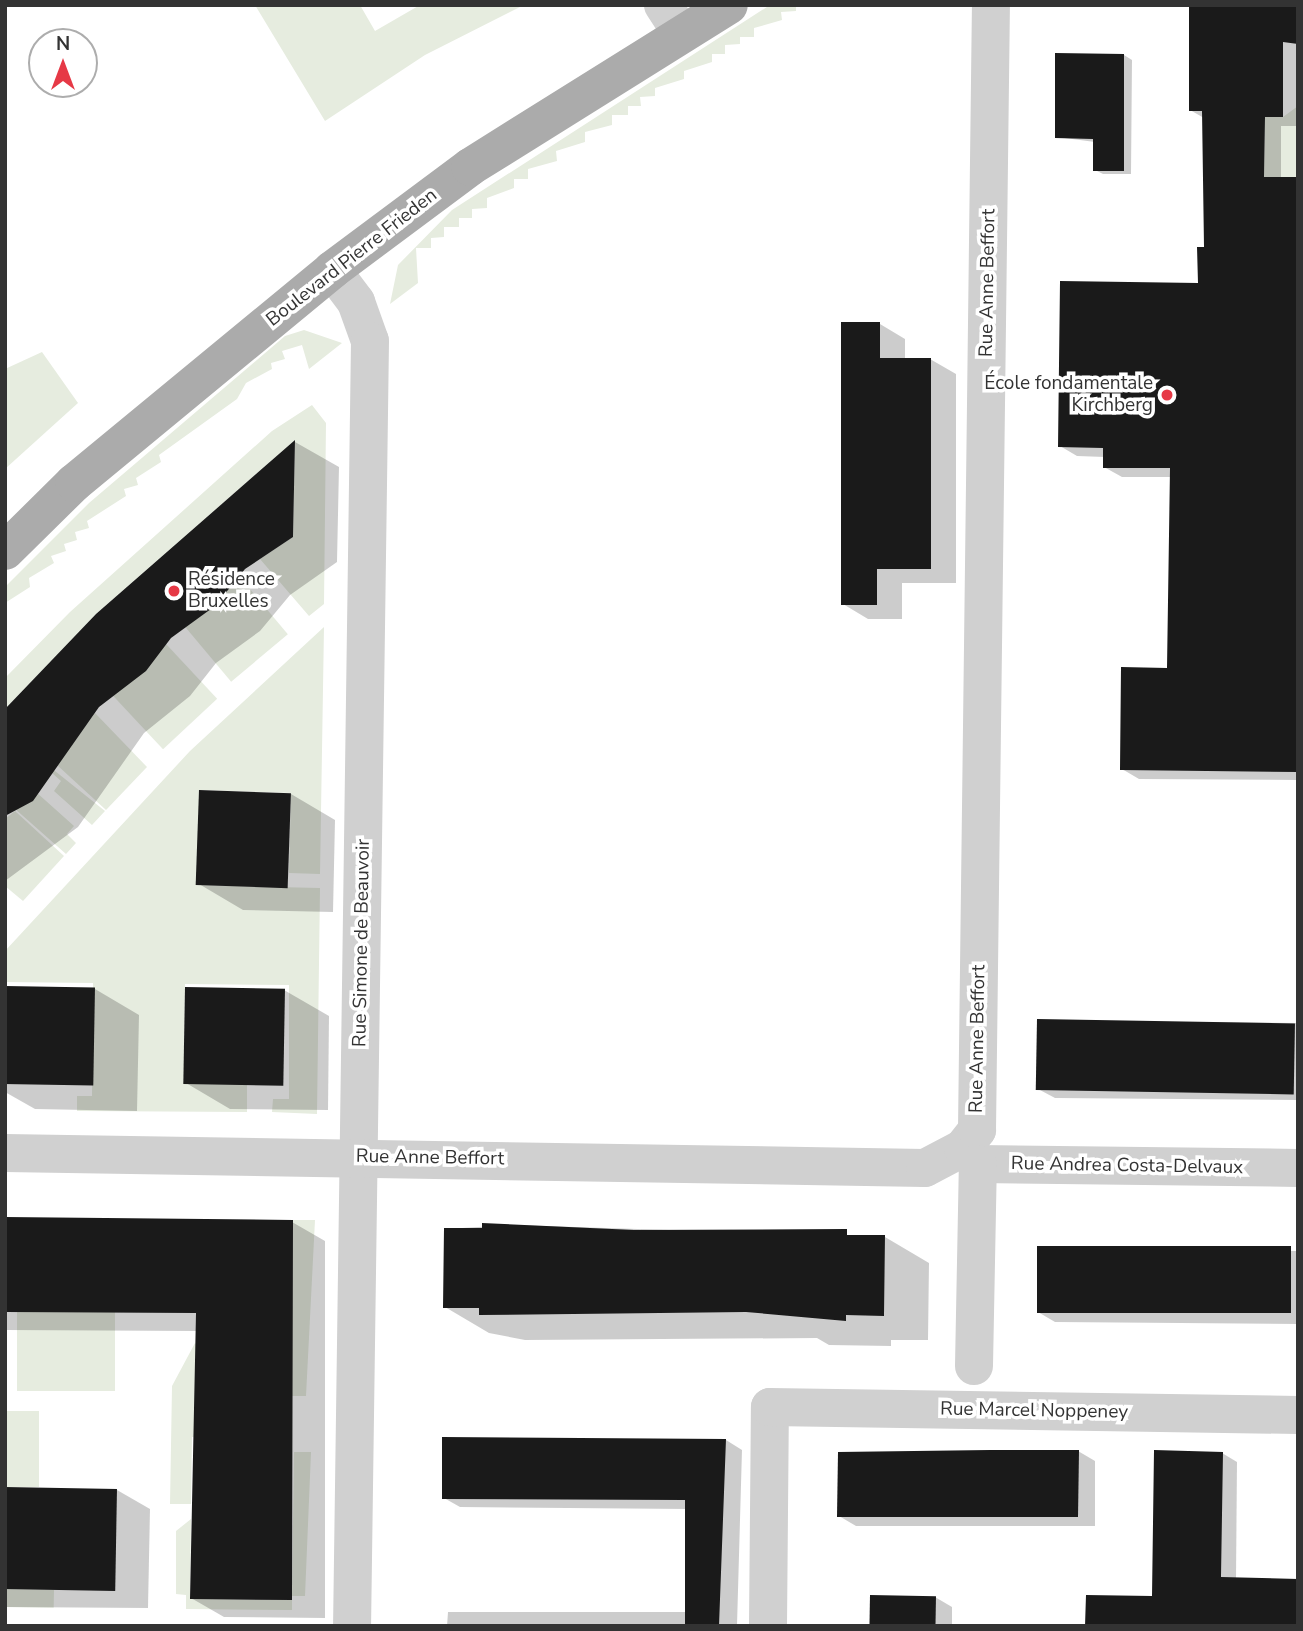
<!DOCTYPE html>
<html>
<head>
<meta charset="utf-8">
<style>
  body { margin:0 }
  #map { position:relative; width:1303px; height:1631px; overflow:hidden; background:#fff; font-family:"Nunito Sans",sans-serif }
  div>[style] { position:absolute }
  .green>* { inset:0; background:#e6ecdf; transform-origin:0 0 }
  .shadow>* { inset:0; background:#0003 }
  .building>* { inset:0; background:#1a1a1a; transform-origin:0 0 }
  .minor>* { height:38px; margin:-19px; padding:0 19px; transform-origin:19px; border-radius:19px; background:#d0d0d0 }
  .major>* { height:38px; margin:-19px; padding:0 19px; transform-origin:19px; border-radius:19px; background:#ababab }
  .dots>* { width:19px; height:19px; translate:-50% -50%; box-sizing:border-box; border:4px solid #fff; border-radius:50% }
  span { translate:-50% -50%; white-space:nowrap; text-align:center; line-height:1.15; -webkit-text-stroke:7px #fff; paint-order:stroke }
  .street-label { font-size:19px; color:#333 }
  .poi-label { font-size:19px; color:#333 }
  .right { translate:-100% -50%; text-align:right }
  .left { translate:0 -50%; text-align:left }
  .frame { position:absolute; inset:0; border:7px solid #333; pointer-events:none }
  .north { position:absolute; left:28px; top:28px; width:70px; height:70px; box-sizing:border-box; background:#fff; border:2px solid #adadad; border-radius:50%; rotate:0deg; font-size:19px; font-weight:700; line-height:28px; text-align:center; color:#333 }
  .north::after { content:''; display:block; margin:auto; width:24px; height:32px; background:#e63946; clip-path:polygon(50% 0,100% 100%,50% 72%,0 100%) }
</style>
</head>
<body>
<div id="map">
  <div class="green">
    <div style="clip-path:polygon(255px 5px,360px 5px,375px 31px,420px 5px,524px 5px,425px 55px,325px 121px)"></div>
    <div style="clip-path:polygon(770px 5px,796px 5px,796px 11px,781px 12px,782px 20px,754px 28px,754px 37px,740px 37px,740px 44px,725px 45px,725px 54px,712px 54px,712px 62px,684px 71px,684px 79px,655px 88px,655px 96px,640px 97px,641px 106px,628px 106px,628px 115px,612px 115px,612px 125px,585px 132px,585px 142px,556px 151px,557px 161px,528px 169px,528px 179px,514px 179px,514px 188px,487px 198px,487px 208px,472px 209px,472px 218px,459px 218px,459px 227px,444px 227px,444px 237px,431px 238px,431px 248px,416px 248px,418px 283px,390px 304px,398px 265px,452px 210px)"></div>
    <div style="clip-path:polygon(1298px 106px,1298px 177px,1264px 177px,1265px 117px,1283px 117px)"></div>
    <div style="clip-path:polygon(304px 330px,342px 343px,309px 369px,302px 345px,282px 351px,285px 359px,271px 363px,272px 369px,246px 383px,237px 399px,159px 455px,161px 462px,136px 478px,138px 485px,124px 489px,126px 496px,87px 521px,89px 528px,75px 532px,77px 540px,64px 544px,66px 551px,51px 556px,54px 563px,29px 578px,30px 587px,5px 603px,5px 587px,89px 503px,285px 336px)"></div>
    <div style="clip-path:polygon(42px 352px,78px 403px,5px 469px,5px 369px)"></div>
    <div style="clip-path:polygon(312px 405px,326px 423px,324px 604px,309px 616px,260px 559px,293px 537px,295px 440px,96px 614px,5px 709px,5px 678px,70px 612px,272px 431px)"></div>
    <div style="left:239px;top:576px;width:76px;height:74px;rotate:50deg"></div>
    <div style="clip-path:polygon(324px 627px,320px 874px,289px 873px,291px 793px,200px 790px,197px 885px,320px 888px,317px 1114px,272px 1112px,273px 1099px,289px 1099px,289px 985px,185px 984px,184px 1083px,247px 1084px,247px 1112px,77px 1111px,77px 1096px,92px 1096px,93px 983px,5px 982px,5px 951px,190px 751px)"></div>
    <div style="left:166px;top:644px;width:75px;height:74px;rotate:47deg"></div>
    <div style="clip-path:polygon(95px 713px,147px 767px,106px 810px,57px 765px)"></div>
    <div style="clip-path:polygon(5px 731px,105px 811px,92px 825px,54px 791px,61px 781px)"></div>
    <div style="clip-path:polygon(36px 792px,74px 826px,67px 834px,76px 843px,66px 854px,5px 800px)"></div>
    <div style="clip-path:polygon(15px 811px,64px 856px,23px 901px,5px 886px,5px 819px)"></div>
    <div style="clip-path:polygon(293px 1220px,315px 1220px,306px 1396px,291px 1396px)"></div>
    <div style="left:17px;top:1312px;width:98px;height:79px"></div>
    <div style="clip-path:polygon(195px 1343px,279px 1437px,192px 1437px,191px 1504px,170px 1504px,172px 1386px)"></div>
    <div style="left:5px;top:1411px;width:34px;height:76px"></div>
    <div style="clip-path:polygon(294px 1452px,311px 1452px,305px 1596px,292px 1596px)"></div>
    <div style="clip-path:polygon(191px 1519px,190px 1599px,292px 1600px,292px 1610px,186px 1609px,186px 1595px,176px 1594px,176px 1531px)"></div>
    <div style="left:5px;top:1589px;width:49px;height:18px;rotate:1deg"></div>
  </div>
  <div class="shadow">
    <div style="clip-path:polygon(1298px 5px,1298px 126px,1281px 126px,1281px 178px,1298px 178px,1298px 780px,1139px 779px,1122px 769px,1169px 669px,1171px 477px,1122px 477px,1104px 467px,1105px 457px,1077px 456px,1060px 446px,1199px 285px,1205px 249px,1204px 118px,1190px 110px)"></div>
    <div style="clip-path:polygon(1124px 55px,1132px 60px,1131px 174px,1103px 174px,1095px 170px,1095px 142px,1057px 137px)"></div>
    <div style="clip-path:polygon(880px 324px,905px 339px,905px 359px,930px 359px,956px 374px,956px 583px,902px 583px,902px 619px,868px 619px,843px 604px)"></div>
    <div style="clip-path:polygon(295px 442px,339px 467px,337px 562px,290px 595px,260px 631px,216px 663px,190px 696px,144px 733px,78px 827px,5px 881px,5px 711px,97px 615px)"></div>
    <div style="clip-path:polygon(291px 794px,335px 820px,333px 912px,243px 910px,199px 884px)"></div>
    <div style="clip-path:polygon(5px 987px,95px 989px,139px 1015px,137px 1111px,35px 1109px,5px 1092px)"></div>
    <div style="clip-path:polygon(284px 990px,329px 1016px,328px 1110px,230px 1109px,186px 1083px)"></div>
    <div style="clip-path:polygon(1039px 1021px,1298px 1023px,1298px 1100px,1055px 1098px,1038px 1089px)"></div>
    <div style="clip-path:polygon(5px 1219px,292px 1222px,325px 1241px,325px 1618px,224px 1617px,191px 1598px,197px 1331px,5px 1330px)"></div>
    <div style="clip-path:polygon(512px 1225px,885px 1237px,929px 1263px,928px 1340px,891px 1340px,891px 1346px,829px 1345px,817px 1338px,525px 1340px,489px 1333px,445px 1307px,446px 1229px)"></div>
    <div style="clip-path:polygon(1038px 1248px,1298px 1251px,1298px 1324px,1055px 1322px,1038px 1312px)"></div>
    <div style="clip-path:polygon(726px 1440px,742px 1450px,737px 1626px,447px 1626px,448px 1612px,686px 1612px,687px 1509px,460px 1507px,444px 1498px)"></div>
    <div style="clip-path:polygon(1078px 1451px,1095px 1461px,1095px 1526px,856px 1526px,839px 1516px)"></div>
    <div style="clip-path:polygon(1222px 1453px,1237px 1462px,1236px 1579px,1154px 1597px)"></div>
    <div style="clip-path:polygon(5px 1489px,117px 1490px,150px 1509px,148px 1608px,5px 1607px)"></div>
    <div style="clip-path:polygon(935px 1597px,952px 1607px,952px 1626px,871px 1626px)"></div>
  </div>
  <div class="building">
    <div style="clip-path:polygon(1189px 5px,1298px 5px,1298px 44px,1283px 42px,1283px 117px,1265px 117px,1264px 177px,1298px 177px,1298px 772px,1120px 770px,1121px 667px,1167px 668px,1170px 468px,1103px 468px,1103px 448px,1058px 447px,1060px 281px,1198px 283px,1197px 247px,1204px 247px,1202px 111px,1189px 111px)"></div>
    <div style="clip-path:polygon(1055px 53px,1124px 54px,1124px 171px,1093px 171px,1093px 139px,1055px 138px)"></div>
    <div style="clip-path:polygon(841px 322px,880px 322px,880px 358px,931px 358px,931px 569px,877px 569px,877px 605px,841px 605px)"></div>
    <div style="clip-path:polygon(295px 440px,293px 537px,245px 569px,215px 606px,171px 638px,146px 671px,99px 707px,33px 801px,5px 816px,5px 709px,96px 614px)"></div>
    <div style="left:199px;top:790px;width:92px;height:95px;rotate:2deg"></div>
    <div style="left:5px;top:986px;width:90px;height:98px;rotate:1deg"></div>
    <div style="left:185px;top:987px;width:100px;height:97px;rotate:1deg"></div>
    <div style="left:1037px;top:1019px;width:258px;height:71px;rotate:1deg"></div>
    <div style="clip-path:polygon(5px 1217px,293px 1220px,292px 1600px,190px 1599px,196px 1313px,5px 1312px)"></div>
    <div style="clip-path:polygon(482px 1223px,634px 1230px,847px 1229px,847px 1235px,885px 1235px,884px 1316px,846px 1315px,846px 1321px,746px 1312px,479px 1315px,479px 1308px,443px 1308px,444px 1228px,482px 1228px)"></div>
    <div style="left:1037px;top:1246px;width:254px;height:67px"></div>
    <div style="clip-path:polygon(442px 1437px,726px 1439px,719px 1626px,685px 1626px,685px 1500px,442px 1499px)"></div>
    <div style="clip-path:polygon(990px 1450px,1079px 1450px,1078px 1517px,837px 1517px,838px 1452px)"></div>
    <div style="clip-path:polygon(1154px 1450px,1223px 1452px,1221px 1577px,1298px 1579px,1298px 1626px,1085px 1626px,1086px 1595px,1152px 1596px)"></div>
    <div style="left:5px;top:1487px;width:112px;height:102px;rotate:1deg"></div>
    <div style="left:870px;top:1595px;width:66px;height:31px;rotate:1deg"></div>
  </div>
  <div class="minor">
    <div style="left:663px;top:5px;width:33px;rotate:57deg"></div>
    <div style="left:332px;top:270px;width:40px;rotate:53deg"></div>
    <div style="left:356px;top:302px;width:41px;rotate:70.3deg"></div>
    <div style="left:370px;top:341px;width:1285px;rotate:90.8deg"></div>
    <div style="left:963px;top:1148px;width:22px;rotate:47deg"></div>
    <div style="left:978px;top:1164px;width:320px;rotate:0.7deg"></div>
    <div style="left:5px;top:1153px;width:920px;rotate:0.93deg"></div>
    <div style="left:925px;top:1168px;width:43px;rotate:-27.8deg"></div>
    <div style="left:963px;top:1148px;width:23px;rotate:-52deg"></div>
    <div style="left:977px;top:1130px;width:1125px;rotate:-89.29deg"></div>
    <div style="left:974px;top:1366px;width:202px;rotate:-88.9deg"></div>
    <div style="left:768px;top:1626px;width:219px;rotate:-89.5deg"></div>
    <div style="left:770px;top:1407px;width:528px;rotate:0.87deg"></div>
  </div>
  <div class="major">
    <div style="left:5px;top:551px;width:97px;rotate:-44.6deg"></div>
    <div style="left:74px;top:483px;width:335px;rotate:-39.5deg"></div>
    <div style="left:332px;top:270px;width:172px;rotate:-36.7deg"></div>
    <div style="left:470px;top:167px;width:305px;rotate:-32deg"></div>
  </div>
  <div class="dots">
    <div style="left:1167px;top:395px;background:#e63946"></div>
    <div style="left:174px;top:591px;background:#e63946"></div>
  </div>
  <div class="street-label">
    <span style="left:352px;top:258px;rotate:-38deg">Boulevard Pierre Frieden</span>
    <span style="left:988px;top:283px;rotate:-89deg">Rue Anne Beffort</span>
    <span style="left:362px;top:943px;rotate:-89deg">Rue Simone de Beauvoir</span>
    <span style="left:978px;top:1039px;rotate:-89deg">Rue Anne Beffort</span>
    <span style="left:430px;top:1158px;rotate:1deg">Rue Anne Beffort</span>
    <span style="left:1127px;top:1166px;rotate:1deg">Rue Andrea Costa-Delvaux</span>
    <span style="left:1034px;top:1411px;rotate:1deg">Rue Marcel Noppeney</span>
  </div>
  <div class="poi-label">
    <span class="right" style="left:1153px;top:395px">École fondamentale<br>Kirchberg</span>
    <span class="left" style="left:188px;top:591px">Résidence<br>Bruxelles</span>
  </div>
  <div class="frame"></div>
  <div class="north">N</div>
</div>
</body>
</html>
